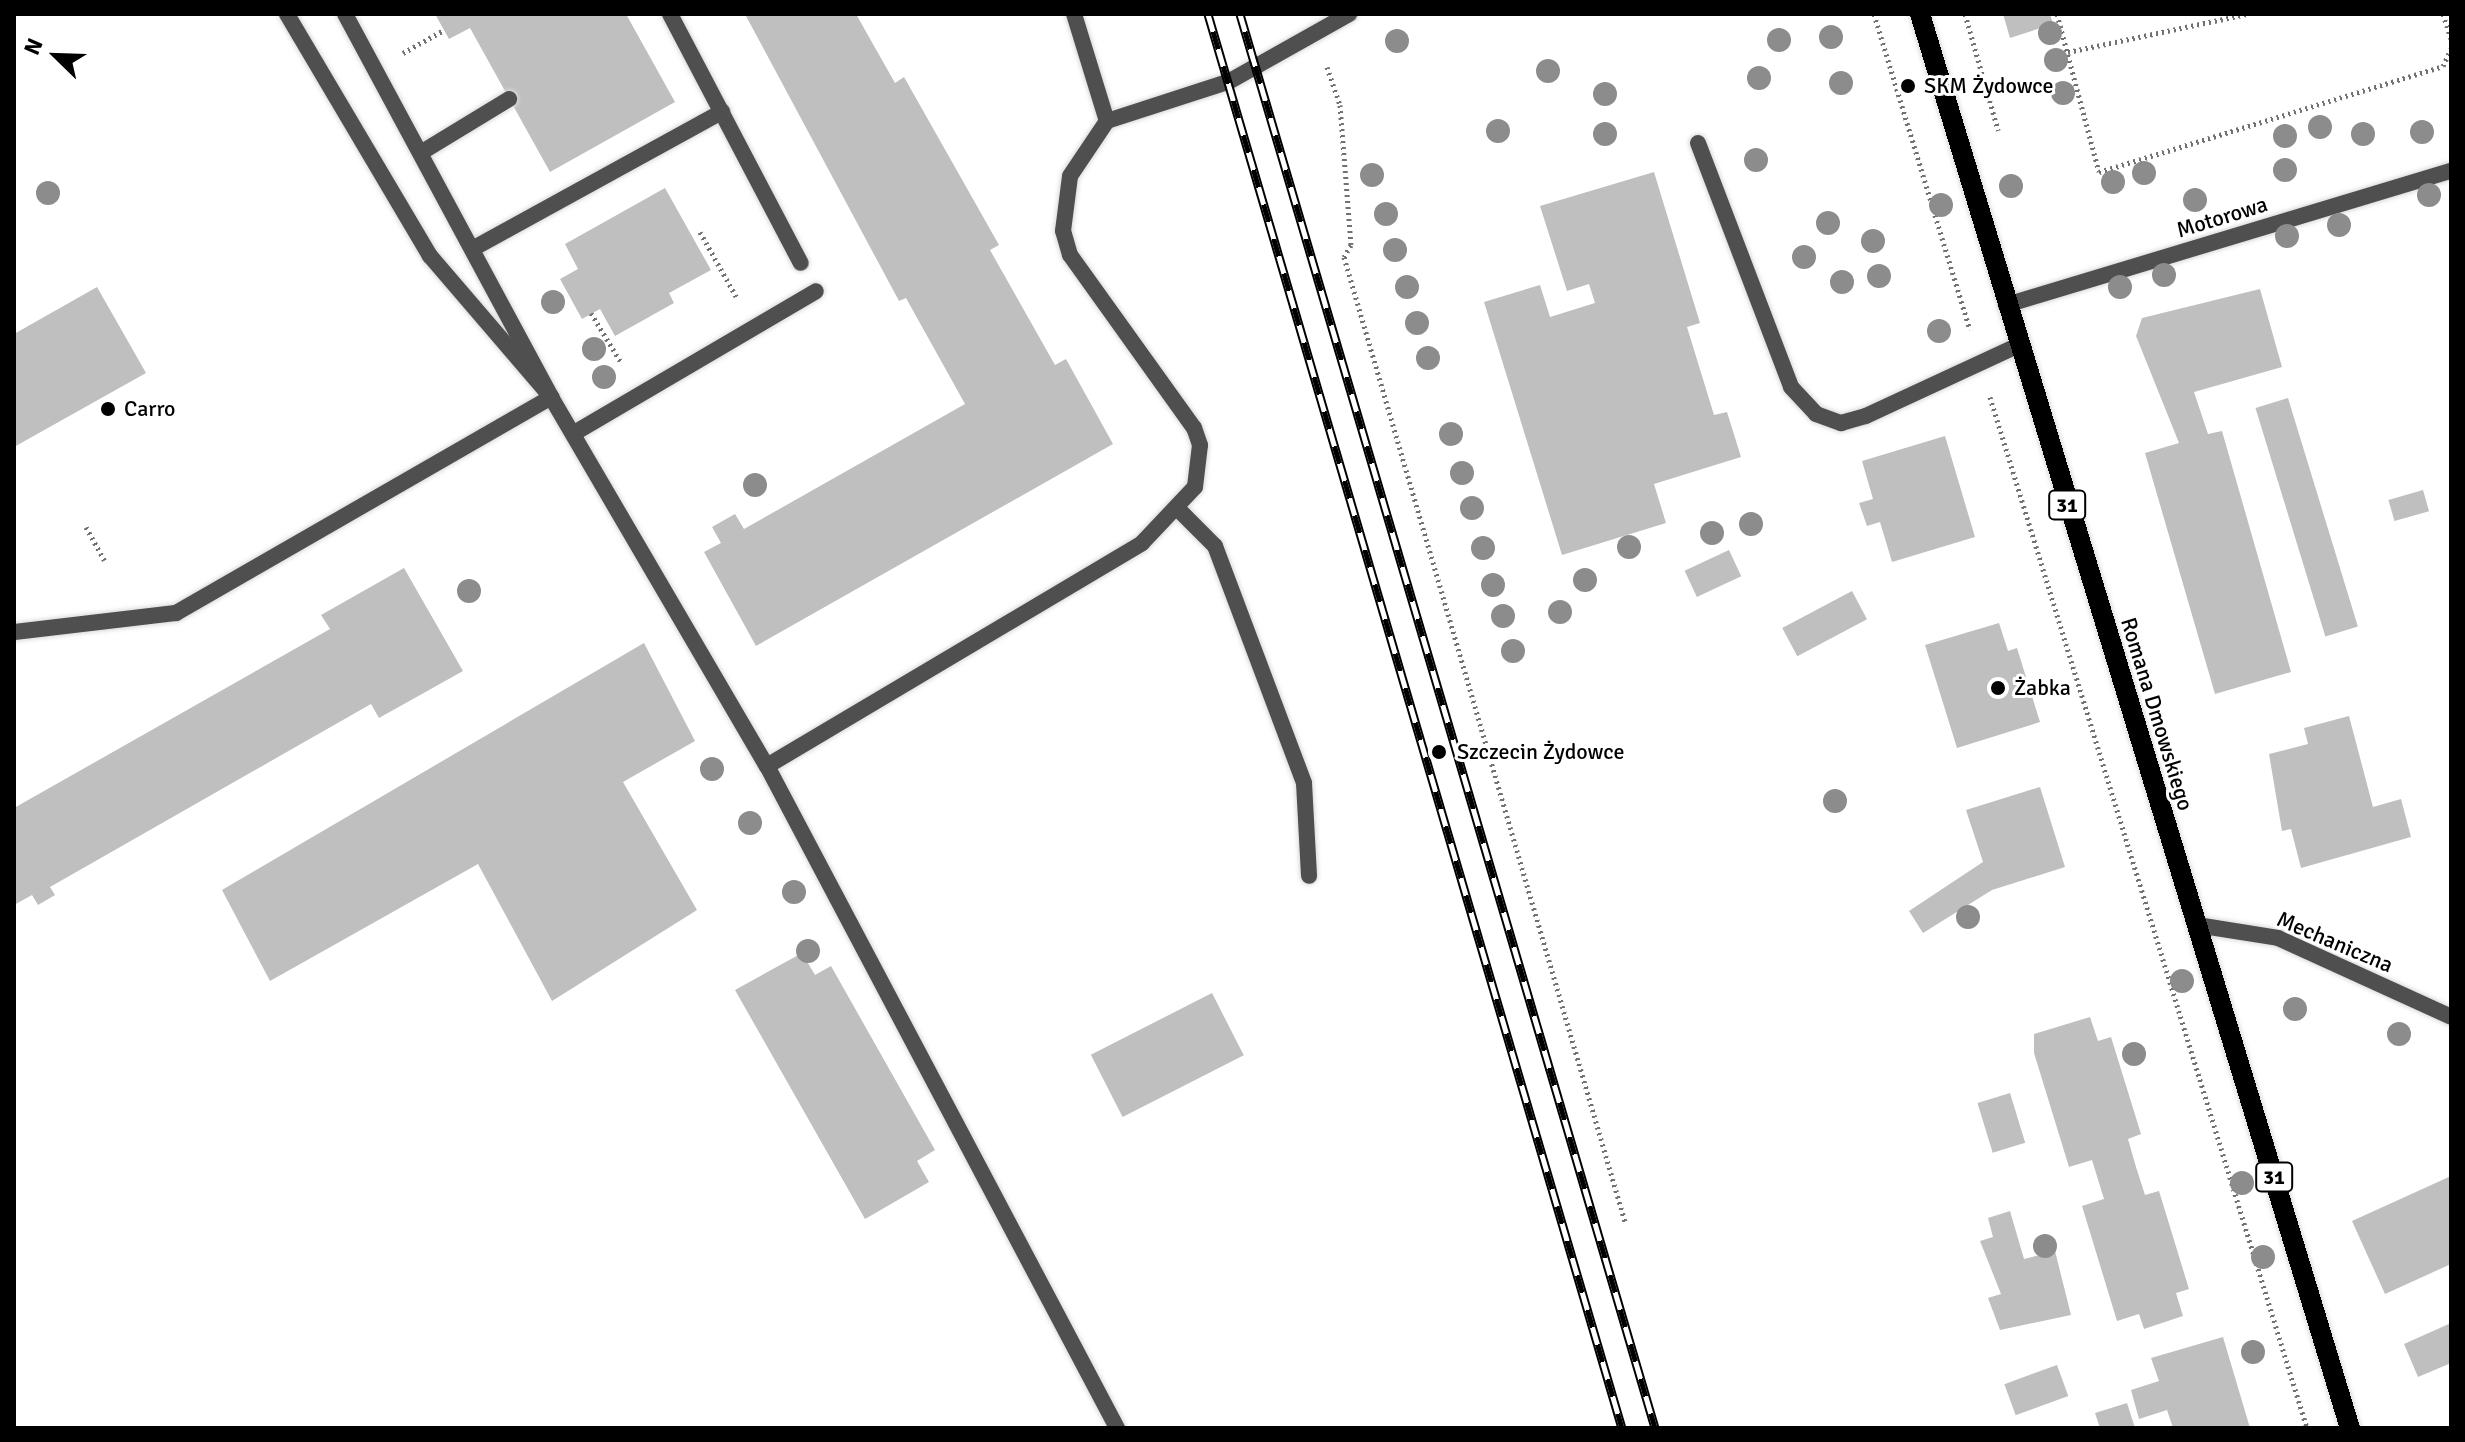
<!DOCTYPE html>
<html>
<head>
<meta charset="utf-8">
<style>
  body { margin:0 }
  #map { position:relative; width:2465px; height:1442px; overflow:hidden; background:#fff; font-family:Signika,sans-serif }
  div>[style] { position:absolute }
  .building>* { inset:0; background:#bfbfbf; transform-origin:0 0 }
  .path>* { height:5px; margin-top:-2.5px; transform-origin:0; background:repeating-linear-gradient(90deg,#717171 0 2px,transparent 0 6px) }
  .roads { filter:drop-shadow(0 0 2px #dbdbdb) drop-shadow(0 0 2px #dbdbdb) }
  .service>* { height:16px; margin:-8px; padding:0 8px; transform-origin:8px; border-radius:8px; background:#4f4f4f }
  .minor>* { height:16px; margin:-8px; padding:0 8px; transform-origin:8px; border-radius:8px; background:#4f4f4f }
  .primary>* { height:20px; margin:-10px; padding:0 10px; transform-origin:10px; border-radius:10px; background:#000 }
  .rail>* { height:9px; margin-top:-4.5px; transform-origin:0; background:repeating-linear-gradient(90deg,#fff 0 18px,#000 0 36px); box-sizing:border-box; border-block:2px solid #000 }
  .trees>* { width:24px; height:24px; margin:-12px; border-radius:50%; background:#8c8c8c }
  .dots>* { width:22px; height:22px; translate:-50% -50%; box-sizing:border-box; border:4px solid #fff; border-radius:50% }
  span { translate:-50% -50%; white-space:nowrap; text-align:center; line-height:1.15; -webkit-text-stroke:6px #fff; paint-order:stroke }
  .shield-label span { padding:2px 6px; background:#fff; border:2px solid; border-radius:6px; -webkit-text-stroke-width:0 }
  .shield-label { font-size:20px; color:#000; font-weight:700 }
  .poi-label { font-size:22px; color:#000 }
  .left { translate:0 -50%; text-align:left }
  .street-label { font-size:22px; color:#000 }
  .frame { position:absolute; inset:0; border:16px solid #000; pointer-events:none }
  .north { position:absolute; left:16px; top:16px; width:80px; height:80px; -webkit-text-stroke:6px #fff; paint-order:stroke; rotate:293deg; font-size:22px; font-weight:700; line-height:32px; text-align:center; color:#000 }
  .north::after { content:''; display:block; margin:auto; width:28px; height:36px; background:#000; clip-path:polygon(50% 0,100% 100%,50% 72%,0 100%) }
</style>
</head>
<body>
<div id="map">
  <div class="building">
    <div style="clip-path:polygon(435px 14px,626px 14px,675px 102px,550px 172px,470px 28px,449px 39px)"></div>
    <div style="clip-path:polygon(737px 14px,856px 14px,895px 83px,904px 77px,999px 245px,990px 250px,1055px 365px,1066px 359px,1113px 444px,756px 646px,704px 552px,721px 543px,712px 527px,735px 514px,744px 529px,965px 404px,906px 298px,899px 301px,746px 16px)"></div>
    <div style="clip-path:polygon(2003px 14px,2050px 14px,2053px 24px,2010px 38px)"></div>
    <div style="clip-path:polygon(1654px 172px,1700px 323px,1687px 327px,1714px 415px,1727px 412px,1741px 457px,1654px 484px,1666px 523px,1562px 555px,1484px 302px,1540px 285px,1550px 317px,1595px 303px,1589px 284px,1567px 291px,1540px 206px)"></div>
    <div style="clip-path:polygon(665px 188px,711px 270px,669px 293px,674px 303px,615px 336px,600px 309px,582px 319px,560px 279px,578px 269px,565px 244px)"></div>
    <div style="clip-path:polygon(97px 287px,146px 373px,14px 447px,14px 334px)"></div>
    <div style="clip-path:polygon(2260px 289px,2282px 367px,2194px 392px,2208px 434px,2222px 431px,2291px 672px,2215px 694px,2145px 453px,2179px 443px,2136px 336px,2142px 318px)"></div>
    <div style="left:2288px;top:398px;width:239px;height:34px;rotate:73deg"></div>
    <div style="clip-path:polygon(1945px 436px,1975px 537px,1892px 562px,1880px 522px,1867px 526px,1859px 503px,1873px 499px,1862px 461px)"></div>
    <div style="left:2423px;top:490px;width:22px;height:36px;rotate:74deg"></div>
    <div style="left:1729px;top:550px;width:29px;height:49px;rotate:65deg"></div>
    <div style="clip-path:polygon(404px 568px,463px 671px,379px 718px,371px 704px,50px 887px,55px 895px,38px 905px,32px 895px,14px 905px,14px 808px,330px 629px,321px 615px)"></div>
    <div style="left:1852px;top:591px;width:32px;height:79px;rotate:62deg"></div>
    <div style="clip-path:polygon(1999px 623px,2008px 651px,2017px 648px,2040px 722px,1957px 748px,1925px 645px)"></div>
    <div style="clip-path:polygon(644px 643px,695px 741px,623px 782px,697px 910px,552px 1001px,478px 864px,270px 981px,222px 890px)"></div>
    <div style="clip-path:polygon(2349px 716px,2373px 807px,2401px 799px,2411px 837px,2301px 868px,2291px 829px,2282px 831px,2269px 754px,2308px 744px,2304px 728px)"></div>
    <div style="clip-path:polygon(2040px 787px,2065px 867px,1992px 890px,1923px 933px,1909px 911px,1983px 862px,1966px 810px)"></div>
    <div style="clip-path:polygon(802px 953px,815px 975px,831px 966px,935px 1150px,917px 1161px,929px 1182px,865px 1219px,735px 990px)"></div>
    <div style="left:1212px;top:993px;width:70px;height:136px;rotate:63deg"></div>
    <div style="clip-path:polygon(2090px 1017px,2098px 1041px,2111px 1037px,2141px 1134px,2128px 1139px,2136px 1167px,2145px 1195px,2159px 1191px,2189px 1289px,2176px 1293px,2183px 1316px,2144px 1329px,2139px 1314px,2117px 1321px,2082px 1206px,2104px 1199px,2092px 1160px,2069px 1167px,2034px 1053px,2034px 1034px)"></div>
    <div style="left:2010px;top:1093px;width:52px;height:34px;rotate:73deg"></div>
    <div style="clip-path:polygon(2451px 1176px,2451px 1264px,2385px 1294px,2352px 1221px)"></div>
    <div style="clip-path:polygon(2010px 1211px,2024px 1259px,2055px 1251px,2071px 1315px,2000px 1330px,1988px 1298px,2001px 1294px,1980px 1241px,1993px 1237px,1988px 1218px)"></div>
    <div style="clip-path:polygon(2451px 1323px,2451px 1363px,2418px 1377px,2404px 1344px)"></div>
    <div style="clip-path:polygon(2223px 1337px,2250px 1428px,2173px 1428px,2167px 1410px,2139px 1419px,2131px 1390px,2159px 1381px,2151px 1358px)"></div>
    <div style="left:2057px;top:1365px;width:33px;height:56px;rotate:70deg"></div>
    <div style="clip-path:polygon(2127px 1403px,2135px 1428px,2100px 1428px,2095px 1413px)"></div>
  </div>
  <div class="path">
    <div style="left:1874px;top:14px;width:330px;rotate:73.1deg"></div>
    <div style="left:1965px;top:14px;width:121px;rotate:74.1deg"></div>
    <div style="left:2057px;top:14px;width:163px;rotate:75.1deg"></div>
    <div style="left:2099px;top:172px;width:360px;rotate:-17.1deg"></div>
    <div style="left:2443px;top:66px;width:19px;rotate:-65deg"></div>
    <div style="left:2443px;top:14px;width:26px;rotate:72deg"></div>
    <div style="left:2068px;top:52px;width:183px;rotate:-12deg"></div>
    <div style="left:403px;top:53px;width:47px;rotate:-29.3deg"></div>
    <div style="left:1327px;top:67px;width:40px;rotate:71.1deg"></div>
    <div style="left:1340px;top:105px;width:140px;rotate:85.5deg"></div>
    <div style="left:1351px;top:245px;width:14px;rotate:120deg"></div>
    <div style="left:1344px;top:257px;width:1005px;rotate:73.76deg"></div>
    <div style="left:700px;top:232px;width:76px;rotate:60.7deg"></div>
    <div style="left:591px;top:313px;width:60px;rotate:58.7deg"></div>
    <div style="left:1990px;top:397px;width:1079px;rotate:72.91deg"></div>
    <div style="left:86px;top:527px;width:38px;rotate:61deg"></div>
  </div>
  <div class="roads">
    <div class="service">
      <div style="left:345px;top:14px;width:435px;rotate:61.7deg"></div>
      <div style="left:551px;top:397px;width:428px;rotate:59.7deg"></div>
      <div style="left:767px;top:766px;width:436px;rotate:-30.7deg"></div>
      <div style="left:1142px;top:543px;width:77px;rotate:-46.6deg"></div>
      <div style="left:1195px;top:487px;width:42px;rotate:-83.2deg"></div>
      <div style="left:1200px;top:445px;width:18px;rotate:-109deg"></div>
      <div style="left:1194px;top:428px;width:213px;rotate:-125.6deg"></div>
      <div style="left:1070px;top:255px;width:25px;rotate:-106deg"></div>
      <div style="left:1063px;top:231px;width:55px;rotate:-82.7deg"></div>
      <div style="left:1070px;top:176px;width:66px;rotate:-56.1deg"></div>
      <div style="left:670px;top:14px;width:281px;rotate:62.3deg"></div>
      <div style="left:1074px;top:14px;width:112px;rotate:72.9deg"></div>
      <div style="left:1107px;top:121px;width:127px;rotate:-17.9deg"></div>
      <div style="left:1228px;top:82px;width:139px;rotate:-29.3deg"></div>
      <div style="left:1698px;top:143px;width:261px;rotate:69.1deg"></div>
      <div style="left:1791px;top:387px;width:37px;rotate:47deg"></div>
      <div style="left:1816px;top:414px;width:27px;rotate:20deg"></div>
      <div style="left:1841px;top:423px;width:26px;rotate:-16deg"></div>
      <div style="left:1866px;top:416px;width:169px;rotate:-24.9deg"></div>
      <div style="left:422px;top:152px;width:102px;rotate:-31.3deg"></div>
      <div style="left:476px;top:247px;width:281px;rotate:-28.8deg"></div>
      <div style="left:576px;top:432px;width:278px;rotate:-30.4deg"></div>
      <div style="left:1179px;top:510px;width:51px;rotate:45deg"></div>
      <div style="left:1215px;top:546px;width:253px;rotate:69.4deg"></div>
      <div style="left:1304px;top:783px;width:93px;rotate:86.9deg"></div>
      <div style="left:14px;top:632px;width:163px;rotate:-6.7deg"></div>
      <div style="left:176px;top:613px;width:433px;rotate:-29.9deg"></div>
      <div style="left:551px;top:397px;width:186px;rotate:-130.6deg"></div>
      <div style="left:430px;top:256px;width:281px;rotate:-120.6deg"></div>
      <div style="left:767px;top:766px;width:749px;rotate:62.13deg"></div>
    </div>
    <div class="minor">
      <div style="left:2006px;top:305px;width:465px;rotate:-16.8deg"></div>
      <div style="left:2197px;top:925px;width:82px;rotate:9.1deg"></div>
      <div style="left:2278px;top:938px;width:190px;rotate:24.5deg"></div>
    </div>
    <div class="primary">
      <div style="left:1920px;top:14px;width:1478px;rotate:73.09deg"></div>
    </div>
  </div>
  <div class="rail">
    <div style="left:1208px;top:14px;width:1473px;rotate:73.68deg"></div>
    <div style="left:1240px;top:14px;width:1474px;rotate:73.64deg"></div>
  </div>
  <div class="trees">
    <div style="left:2050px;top:33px"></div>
    <div style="left:1831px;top:37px"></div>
    <div style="left:1779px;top:40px"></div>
    <div style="left:1397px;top:41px"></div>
    <div style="left:2056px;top:60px"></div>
    <div style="left:1548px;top:71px"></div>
    <div style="left:1759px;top:78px"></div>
    <div style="left:1841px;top:83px"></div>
    <div style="left:2063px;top:93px"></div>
    <div style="left:1605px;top:94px"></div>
    <div style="left:2320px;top:127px"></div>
    <div style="left:1498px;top:131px"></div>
    <div style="left:2422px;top:132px"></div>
    <div style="left:1605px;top:134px"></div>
    <div style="left:2363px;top:134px"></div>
    <div style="left:2285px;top:136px"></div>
    <div style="left:1756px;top:160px"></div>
    <div style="left:2285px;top:170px"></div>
    <div style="left:2144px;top:173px"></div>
    <div style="left:1372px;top:175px"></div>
    <div style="left:2113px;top:182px"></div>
    <div style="left:2011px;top:186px"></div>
    <div style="left:48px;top:193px"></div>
    <div style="left:2429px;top:195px"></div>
    <div style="left:2195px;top:200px"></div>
    <div style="left:1941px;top:205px"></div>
    <div style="left:1386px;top:214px"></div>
    <div style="left:1828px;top:223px"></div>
    <div style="left:2339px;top:225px"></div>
    <div style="left:2287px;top:236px"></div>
    <div style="left:1873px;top:241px"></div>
    <div style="left:1395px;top:250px"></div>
    <div style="left:1804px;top:257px"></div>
    <div style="left:2164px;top:275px"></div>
    <div style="left:1879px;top:276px"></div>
    <div style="left:1842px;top:282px"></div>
    <div style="left:1407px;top:287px"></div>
    <div style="left:2120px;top:287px"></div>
    <div style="left:553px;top:302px"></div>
    <div style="left:1417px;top:323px"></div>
    <div style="left:1939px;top:331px"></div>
    <div style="left:594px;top:349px"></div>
    <div style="left:1428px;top:358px"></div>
    <div style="left:604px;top:377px"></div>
    <div style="left:1451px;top:434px"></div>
    <div style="left:1462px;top:473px"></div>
    <div style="left:755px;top:485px"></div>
    <div style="left:1472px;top:508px"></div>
    <div style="left:1751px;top:524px"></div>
    <div style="left:1712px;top:533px"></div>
    <div style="left:1629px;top:547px"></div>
    <div style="left:1483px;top:548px"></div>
    <div style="left:1585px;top:580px"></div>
    <div style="left:1493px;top:585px"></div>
    <div style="left:469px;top:591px"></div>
    <div style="left:1560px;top:612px"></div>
    <div style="left:1503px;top:616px"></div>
    <div style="left:1513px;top:651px"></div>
    <div style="left:712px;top:769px"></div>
    <div style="left:1835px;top:801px"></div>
    <div style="left:750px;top:823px"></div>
    <div style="left:794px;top:892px"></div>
    <div style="left:1968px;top:917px"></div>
    <div style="left:808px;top:951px"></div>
    <div style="left:2182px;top:981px"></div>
    <div style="left:2295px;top:1009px"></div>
    <div style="left:2399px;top:1034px"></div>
    <div style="left:2134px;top:1054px"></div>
    <div style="left:2242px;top:1183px"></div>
    <div style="left:2045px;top:1246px"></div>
    <div style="left:2263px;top:1257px"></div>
    <div style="left:2253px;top:1352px"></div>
  </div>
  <div class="dots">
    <div style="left:1908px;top:86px;background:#000"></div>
    <div style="left:108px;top:409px;background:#000"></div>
    <div style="left:1998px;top:688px;background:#000"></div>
    <div style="left:1439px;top:752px;background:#000"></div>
  </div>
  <div class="shield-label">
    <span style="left:2067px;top:505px">31</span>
    <span style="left:2274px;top:1177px">31</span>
  </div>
  <div class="poi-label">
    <span class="left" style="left:1924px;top:86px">SKM Żydowce</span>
    <span class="left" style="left:124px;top:409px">Carro</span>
    <span class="left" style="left:2014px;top:688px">Żabka</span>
    <span class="left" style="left:1457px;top:752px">Szczecin Żydowce</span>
  </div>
  <div class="street-label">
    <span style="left:2222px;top:217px;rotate:-17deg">Motorowa</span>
    <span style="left:2157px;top:714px;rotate:73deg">Romana Dmowskiego</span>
    <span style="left:2335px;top:942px;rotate:23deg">Mechaniczna</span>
  </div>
  <div class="frame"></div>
  <div class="north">N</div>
</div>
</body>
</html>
